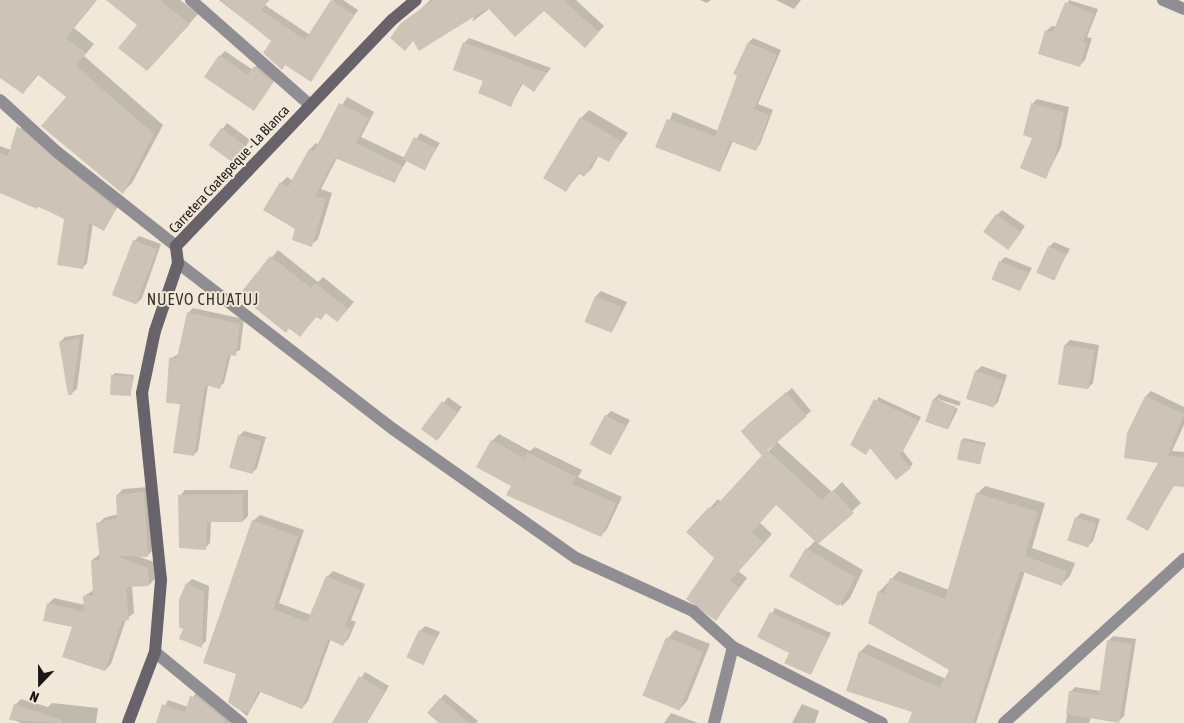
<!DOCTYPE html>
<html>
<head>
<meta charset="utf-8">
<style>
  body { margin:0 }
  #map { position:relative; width:1184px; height:723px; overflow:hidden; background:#f1e8da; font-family:"Asap Condensed",sans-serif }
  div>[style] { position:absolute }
  .shadow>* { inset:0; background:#0003; transform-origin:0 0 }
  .building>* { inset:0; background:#cdc4b7; transform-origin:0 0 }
  .minor>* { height:12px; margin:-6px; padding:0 6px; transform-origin:6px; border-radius:6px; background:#918e93 }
  .secondary>* { height:12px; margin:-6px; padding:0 6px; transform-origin:6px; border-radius:6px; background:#68636b }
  span { translate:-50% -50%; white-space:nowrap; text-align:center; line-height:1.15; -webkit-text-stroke:4px #f1e8da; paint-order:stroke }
  .street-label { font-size:14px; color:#1b1813 }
  .quarter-label { font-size:16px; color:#3a3429; letter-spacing:1px }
  .north { position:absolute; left:15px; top:658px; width:50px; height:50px; -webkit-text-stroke:4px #f1e8da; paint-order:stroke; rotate:202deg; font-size:14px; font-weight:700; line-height:20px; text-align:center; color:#1b1813 }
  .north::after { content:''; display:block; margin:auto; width:18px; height:22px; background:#1b1813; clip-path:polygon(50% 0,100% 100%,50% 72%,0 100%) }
</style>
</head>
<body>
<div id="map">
  <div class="shadow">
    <div style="clip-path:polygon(0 0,97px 0,74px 28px,94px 44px,84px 56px,163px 125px,132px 183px,123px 192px,68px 97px,39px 74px,23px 93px,0 76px)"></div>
    <div style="clip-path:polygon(108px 0,180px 0,198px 14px,156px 61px,138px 25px)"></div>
    <div style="clip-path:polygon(219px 0,269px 0,265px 5px,310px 35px,333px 0,343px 0,358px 10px,311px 80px,272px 41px)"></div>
    <div style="clip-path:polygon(430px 0,576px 0,604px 26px,591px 40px,544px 9px,490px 8px,472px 22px,475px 14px,413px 40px,392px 38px)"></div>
    <div style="clip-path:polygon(700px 0,711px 0,707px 3px)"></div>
    <div style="clip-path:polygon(776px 0,801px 0,794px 9px)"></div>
    <div style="clip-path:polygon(1069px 0,1098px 9px,1087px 37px,1092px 38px,1085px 60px,1080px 65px,1046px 31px,1052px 26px,1056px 27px)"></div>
    <div style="clip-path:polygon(469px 38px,551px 68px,534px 90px,523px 83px,511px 105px,484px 81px,464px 43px)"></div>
    <div style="clip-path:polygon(753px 38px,781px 50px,758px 104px,773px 110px,760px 144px,756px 149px,733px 141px,720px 171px,659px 147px,673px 112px,718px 131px,749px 42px)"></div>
    <div style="clip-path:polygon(225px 51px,253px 70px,259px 62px,277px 77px,254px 109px,220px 56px)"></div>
    <div style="clip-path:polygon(347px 97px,374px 112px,361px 137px,405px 158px,420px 133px,440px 143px,424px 169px,407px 160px,394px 182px,337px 158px,321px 189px,332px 193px,318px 239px,311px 245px,297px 228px,281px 183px,287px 177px,293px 181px,310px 149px,316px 143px,319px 145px)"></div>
    <div style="clip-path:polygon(1037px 99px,1069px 107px,1061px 147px,1046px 177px,1034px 137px,1032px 104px)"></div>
    <div style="clip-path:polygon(589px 110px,628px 133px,608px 161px,599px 155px,592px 168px,584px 176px,580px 173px,566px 190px,581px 118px)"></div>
    <div style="clip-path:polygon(23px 123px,120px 203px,104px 229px,93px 223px,87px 263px,82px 268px,65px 218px,0 191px,0 146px,11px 150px)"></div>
    <div style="clip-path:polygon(227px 123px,250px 140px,238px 157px,210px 145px)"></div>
    <div style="clip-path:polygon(1002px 210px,1025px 226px,1013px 243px,997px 215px)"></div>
    <div style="clip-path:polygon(139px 236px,161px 244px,142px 298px,137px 303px,134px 241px)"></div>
    <div style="clip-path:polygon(1054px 242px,1070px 249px,1053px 279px,1049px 247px)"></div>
    <div style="clip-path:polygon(278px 250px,318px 282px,323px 277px,354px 302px,344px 313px,327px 312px,320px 319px,317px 316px,300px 336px,241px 295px)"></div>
    <div style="clip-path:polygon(1005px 257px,1032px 268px,1020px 290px,1000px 262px)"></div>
    <div style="clip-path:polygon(601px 291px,627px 302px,612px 332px,596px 296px)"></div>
    <div style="clip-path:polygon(193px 308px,244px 319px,240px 350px,231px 354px,224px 383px,219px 387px,208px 385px,198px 451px,193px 455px,171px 358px,179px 354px,189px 312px)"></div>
    <div style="clip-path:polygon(84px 334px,77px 389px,71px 394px,60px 342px,65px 337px)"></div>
    <div style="clip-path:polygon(1070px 340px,1099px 345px,1093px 383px,1088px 388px,1065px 345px)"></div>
    <div style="clip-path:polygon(982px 366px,1007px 375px,998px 402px,993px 407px,967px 399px,976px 371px)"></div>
    <div style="clip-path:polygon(115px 373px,134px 375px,130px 395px,112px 376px)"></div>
    <div style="clip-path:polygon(792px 388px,811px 411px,776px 441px,832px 492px,842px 482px,861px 503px,817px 543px,863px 570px,850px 598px,842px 606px,807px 549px,816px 540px,776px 504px,759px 522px,772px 534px,738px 571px,747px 578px,716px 619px,716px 558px,710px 508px,718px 499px,721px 502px,776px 443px,747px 425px)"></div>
    <div style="clip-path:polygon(1151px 391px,1184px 407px,1184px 425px,1172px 451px,1184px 452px,1184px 486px,1175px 484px,1147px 530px,1160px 462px,1146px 396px)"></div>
    <div style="clip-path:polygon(939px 394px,961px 402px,959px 406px,935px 398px)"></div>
    <div style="left:448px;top:397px;width:17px;height:40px;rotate:36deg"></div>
    <div style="clip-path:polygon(878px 397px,921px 417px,903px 451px,913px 464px,910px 467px,871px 447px,866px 453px)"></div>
    <div style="clip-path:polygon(935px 398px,958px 409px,948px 429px,934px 399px)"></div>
    <div style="clip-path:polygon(611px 411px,630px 420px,612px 453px,606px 416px)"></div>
    <div style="clip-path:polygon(244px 431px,266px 437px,257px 468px,252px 473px,239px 436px)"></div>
    <div style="clip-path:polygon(499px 434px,530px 451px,535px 447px,582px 470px,578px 477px,622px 497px,607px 529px,601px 536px,512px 485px,492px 441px)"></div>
    <div style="clip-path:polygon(964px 438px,986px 443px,979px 463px,962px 440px)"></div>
    <div style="clip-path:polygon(985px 486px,1045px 503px,1032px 548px,1075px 563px,1070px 576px,1062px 584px,1025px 571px,976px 723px,909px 723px,913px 711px,860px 652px,868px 644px,946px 679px,951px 670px,879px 592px,899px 571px,949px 590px,977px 494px)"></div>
    <div style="clip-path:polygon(149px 487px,153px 550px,147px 556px,137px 556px,154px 562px,155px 579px,149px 585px,132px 586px,134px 613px,126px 619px,111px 664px,105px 670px,74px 626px,48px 604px,54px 598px,85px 605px,84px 596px,94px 590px,92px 560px,100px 554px,98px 524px,104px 518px,118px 514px,117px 495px,123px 489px)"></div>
    <div style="clip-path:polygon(185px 490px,248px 490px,248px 516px,243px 521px,211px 521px,210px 543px,205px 548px,180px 496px)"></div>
    <div style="clip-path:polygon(1081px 513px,1100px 519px,1093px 541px,1088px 546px,1076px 518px)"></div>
    <div style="clip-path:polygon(260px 515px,304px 530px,279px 603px,311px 615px,327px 577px,333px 571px,365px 584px,351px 620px,356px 622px,349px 638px,343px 645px,331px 639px,308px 701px,302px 708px,261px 691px,247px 716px,229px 701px,237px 673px,253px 521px)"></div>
    <div style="clip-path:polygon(192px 579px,209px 586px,206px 641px,201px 646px,185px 628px,187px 584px)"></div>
    <div style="clip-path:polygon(775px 608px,831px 633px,811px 673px,791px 653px,759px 637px)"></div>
    <div style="clip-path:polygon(425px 626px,440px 632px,423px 664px,420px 631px)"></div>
    <div style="clip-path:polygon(675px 630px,710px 644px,687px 701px,680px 709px,668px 638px)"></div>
    <div style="clip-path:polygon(1113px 636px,1136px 639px,1124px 716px,1119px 721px,1091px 717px,1089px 723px,1066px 723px,1070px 692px,1075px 687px,1101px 691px,1108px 641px)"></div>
    <div style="clip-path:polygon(365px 672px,389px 686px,367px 723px,332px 723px)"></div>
    <div style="clip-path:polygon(196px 692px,239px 723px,156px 723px,168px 700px,188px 707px)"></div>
    <div style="clip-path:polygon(445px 694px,478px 721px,476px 723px,441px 723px,440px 699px)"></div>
    <div style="clip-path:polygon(21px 699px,48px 707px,52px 703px,98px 708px,96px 723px,22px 723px,10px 719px,15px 705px)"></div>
    <div style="clip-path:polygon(802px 704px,819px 711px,815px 723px,792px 723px)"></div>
    <div style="clip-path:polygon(671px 713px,698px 723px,664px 723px)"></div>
  </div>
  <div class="building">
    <div style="clip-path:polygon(0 0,96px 0,66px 38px,86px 53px,76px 66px,154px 134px,123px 194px,41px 126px,66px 97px,37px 74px,23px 94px,0 78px)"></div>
    <div style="clip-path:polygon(106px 0,160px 0,190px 24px,147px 71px,118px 48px,137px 25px)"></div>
    <div style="clip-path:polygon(221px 0,269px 0,261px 10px,305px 40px,331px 0,354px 15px,311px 82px,285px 65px,282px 70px,263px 53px,271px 41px)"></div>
    <div style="clip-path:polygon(433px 0,563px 0,599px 32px,585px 48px,544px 11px,515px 37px,488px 8px,419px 51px,413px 41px,405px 51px,390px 38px,401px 23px)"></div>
    <div style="clip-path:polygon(1065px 2px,1094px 14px,1083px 42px,1087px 43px,1080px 67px,1038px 54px,1045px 30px,1053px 32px)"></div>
    <div style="clip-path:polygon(463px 42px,547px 73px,534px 92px,521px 83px,511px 107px,478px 93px,483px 81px,453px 70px)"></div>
    <div style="clip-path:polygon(748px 42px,777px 55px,754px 109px,769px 115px,756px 151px,730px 141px,720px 172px,655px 147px,667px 119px,715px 136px,737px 76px,733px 74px)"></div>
    <div style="clip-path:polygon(219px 55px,248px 75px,254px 66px,273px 83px,254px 111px,204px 77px)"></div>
    <div style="clip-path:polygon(339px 103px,369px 118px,356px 143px,402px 166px,395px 183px,335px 158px,315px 196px,326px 199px,312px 247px,292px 240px,295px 229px,263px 210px,280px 182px,288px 187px,309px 149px,314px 151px)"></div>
    <div style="clip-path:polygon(1031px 103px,1064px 112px,1056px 154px,1046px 179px,1020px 168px,1032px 138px,1023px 135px)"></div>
    <div style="clip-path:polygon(580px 117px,621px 141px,609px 162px,597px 156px,584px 177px,578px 173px,566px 192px,543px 178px)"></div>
    <div style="clip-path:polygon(17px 126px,116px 209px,104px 231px,89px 223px,83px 269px,57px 265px,64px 219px,38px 206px,37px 209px,0 193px,0 153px,8px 156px)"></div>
    <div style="left:221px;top:128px;width:31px;height:21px;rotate:36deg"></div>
    <div style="left:414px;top:137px;width:25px;height:25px;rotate:27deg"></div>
    <div style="left:996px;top:214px;width:31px;height:22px;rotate:36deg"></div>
    <div style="left:133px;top:240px;width:26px;height:59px;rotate:21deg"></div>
    <div style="left:1048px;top:246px;width:20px;height:29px;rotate:24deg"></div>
    <div style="clip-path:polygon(270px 256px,311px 288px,315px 283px,348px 309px,337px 322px,326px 313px,321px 320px,316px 317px,300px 337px,289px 328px,286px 333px,239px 295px)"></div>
    <div style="left:999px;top:261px;width:31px;height:20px;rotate:22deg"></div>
    <div style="left:595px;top:296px;width:29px;height:28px;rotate:22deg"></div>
    <div style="clip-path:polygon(187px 312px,240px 324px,236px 356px,228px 355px,220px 389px,205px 385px,194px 456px,173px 453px,180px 404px,166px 403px,169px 358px,177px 358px)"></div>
    <div style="clip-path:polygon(80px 338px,72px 395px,68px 395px,59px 342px)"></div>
    <div style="left:1064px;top:345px;width:31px;height:40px;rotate:9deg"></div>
    <div style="left:975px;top:371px;width:29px;height:29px;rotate:18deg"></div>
    <div style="left:111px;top:375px;width:21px;height:20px;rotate:3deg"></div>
    <div style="left:786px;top:392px;width:32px;height:60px;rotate:49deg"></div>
    <div style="clip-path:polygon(1145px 396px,1184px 414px,1168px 456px,1184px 457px,1184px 487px,1173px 486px,1148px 531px,1126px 519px,1158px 463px,1124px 458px,1127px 433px)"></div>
    <div style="clip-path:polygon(874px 399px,919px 421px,900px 455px,911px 468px,896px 480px,870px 448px,866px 455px,850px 445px)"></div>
    <div style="left:933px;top:399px;width:24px;height:24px;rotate:19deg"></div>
    <div style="left:442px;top:401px;width:20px;height:35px;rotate:37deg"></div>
    <div style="left:605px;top:415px;width:24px;height:33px;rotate:28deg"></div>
    <div style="left:238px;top:435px;width:24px;height:34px;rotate:15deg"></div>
    <div style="clip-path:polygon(491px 440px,524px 458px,527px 452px,576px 477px,572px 484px,616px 503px,601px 537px,506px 495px,511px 486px,476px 467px)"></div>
    <div style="left:961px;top:440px;width:24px;height:20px;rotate:12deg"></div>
    <div style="clip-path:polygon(767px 450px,822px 500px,833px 490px,854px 513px,818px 544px,776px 505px,752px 532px,764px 543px,730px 581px,739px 587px,716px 621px,686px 599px,714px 558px,686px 532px,709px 507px,712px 510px)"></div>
    <div style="clip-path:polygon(144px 492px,148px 557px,117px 556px,148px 568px,149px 586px,126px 587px,129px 620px,122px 621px,105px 671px,62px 657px,72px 627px,43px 621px,47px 603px,84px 612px,83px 596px,93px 595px,91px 560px,100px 560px,96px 523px,117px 518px,116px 495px)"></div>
    <div style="clip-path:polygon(976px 493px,1038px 512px,1025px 556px,1067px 571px,1062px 586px,1020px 571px,973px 723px,908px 723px,912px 712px,846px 691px,859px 651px,940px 688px,949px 670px,868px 623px,878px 591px,884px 594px,890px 578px,945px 599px)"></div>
    <div style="clip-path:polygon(243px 494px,243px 522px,207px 522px,206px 550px,179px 548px,178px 495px)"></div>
    <div style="left:1075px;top:517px;width:22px;height:25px;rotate:18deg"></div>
    <div style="clip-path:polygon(252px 520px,298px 536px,273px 609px,307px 622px,326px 576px,360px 590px,345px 626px,351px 629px,343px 646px,328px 639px,302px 709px,258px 691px,249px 713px,236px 708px,228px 702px,236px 674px,203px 663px)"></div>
    <div style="left:806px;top:548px;width:58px;height:33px;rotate:31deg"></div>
    <div style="clip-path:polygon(186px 583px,204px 591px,202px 648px,179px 639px,183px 629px,179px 627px,179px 600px)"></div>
    <div style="clip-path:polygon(770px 612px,828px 638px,811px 675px,784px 663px,789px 653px,757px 637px)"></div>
    <div style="left:419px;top:630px;width:19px;height:30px;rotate:25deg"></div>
    <div style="left:666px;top:637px;width:40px;height:63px;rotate:22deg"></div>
    <div style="clip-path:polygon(1107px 640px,1132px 644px,1119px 723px,1066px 714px,1069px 691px,1099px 695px)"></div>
    <div style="clip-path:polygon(359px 676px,385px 691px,366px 723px,332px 723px)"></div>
    <div style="clip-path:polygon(190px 696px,198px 698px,225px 720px,224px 723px,156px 723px,162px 704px,185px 712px)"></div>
    <div style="clip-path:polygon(440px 698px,469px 723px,439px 723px,427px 713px)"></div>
    <div style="clip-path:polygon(14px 704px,62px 720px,61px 723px,9px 720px)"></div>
  </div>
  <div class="minor">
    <div style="left:191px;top:0;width:159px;rotate:41.4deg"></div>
    <div style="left:1163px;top:0;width:23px;rotate:23deg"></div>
    <div style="left:0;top:100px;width:77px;rotate:42.4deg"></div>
    <div style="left:57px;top:152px;width:152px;rotate:38.3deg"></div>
    <div style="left:178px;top:263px;width:272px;rotate:37.7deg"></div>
    <div style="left:393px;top:429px;width:224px;rotate:35.2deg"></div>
    <div style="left:576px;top:558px;width:128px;rotate:24.4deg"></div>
    <div style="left:693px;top:611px;width:54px;rotate:42deg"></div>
    <div style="left:733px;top:647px;width:167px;rotate:27deg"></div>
    <div style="left:155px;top:652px;width:112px;rotate:39.5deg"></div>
    <div style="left:714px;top:723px;width:78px;rotate:-76deg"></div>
    <div style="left:1004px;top:723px;width:244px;rotate:-42.3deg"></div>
  </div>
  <div class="secondary">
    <div style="left:128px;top:723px;width:76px;rotate:-69.2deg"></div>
    <div style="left:155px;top:652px;width:72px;rotate:-85.2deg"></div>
    <div style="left:161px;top:580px;width:188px;rotate:-95.8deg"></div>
    <div style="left:142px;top:393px;width:63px;rotate:-78.2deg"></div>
    <div style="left:155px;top:331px;width:72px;rotate:-71.3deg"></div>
    <div style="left:178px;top:263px;width:17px;rotate:-97deg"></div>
    <div style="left:176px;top:246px;width:313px;rotate:-46.3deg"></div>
    <div style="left:392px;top:20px;width:31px;rotate:-40deg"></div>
  </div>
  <div class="street-label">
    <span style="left:229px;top:169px;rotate:-47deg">Carretera Coatepeque - La Blanca</span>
  </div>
  <div class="quarter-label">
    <span style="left:203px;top:299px">NUEVO CHUATUJ</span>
  </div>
  <div class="north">N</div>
</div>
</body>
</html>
